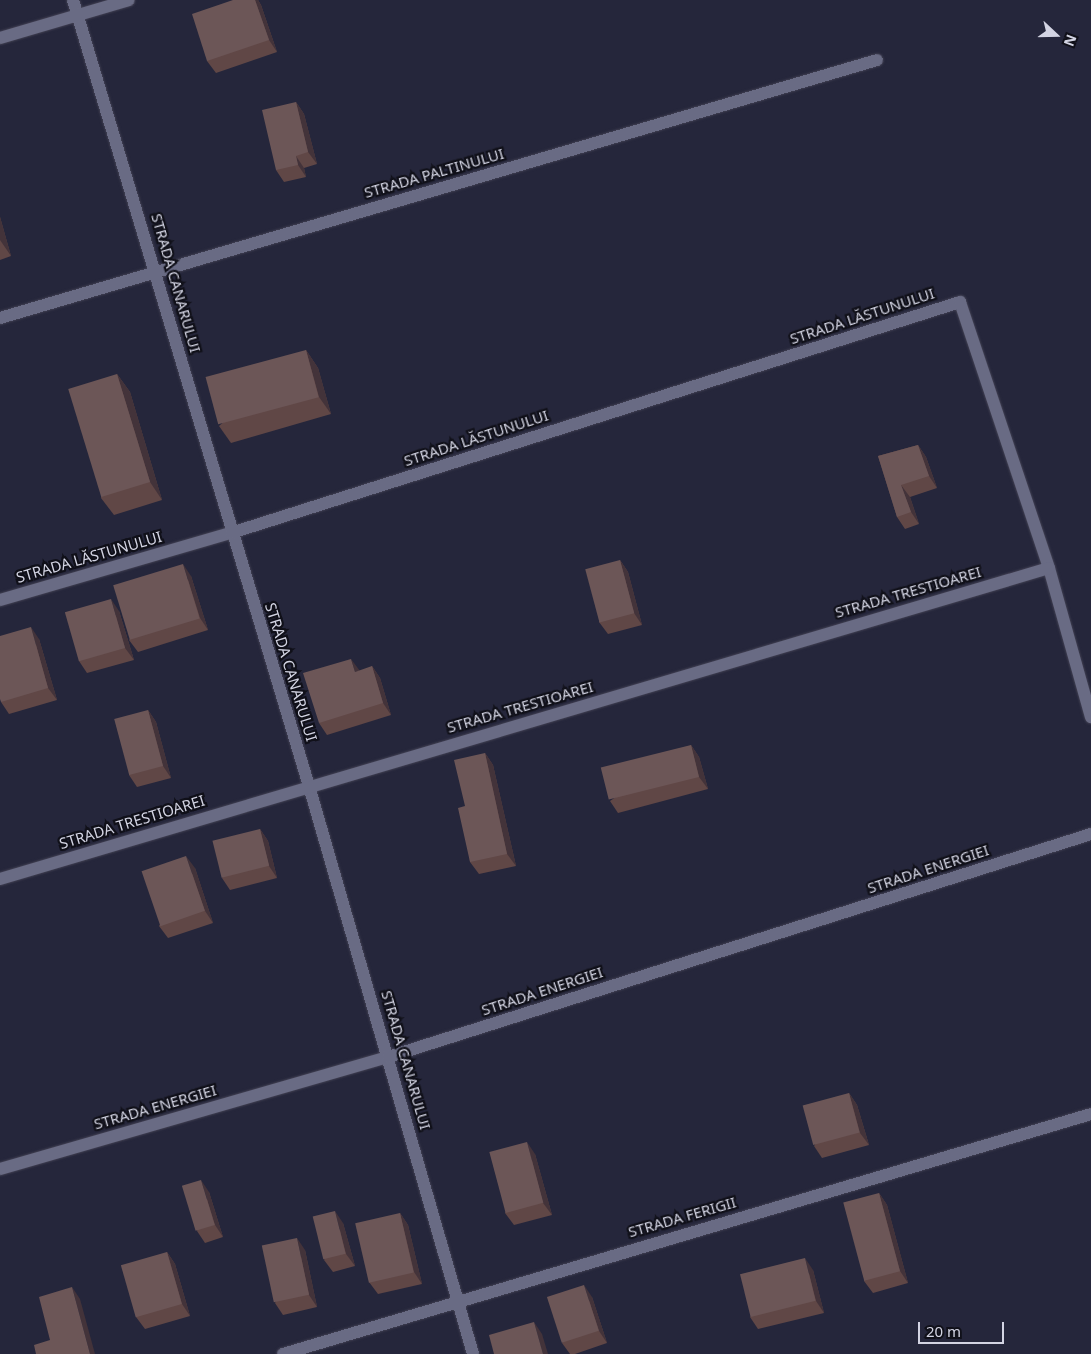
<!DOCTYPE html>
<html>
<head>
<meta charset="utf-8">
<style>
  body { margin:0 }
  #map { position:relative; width:1091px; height:1354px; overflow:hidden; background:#25263b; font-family:"Noto Sans",sans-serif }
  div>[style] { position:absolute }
  .roads { filter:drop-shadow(0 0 1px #424153) drop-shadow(0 0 1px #424153) }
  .minor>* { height:12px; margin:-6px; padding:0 6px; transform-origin:6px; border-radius:6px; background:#696b84 }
  .wall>* { inset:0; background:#604746 }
  .shaded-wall>* { inset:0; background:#43333a }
  .building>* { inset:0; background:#6c5657; transform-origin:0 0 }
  span { translate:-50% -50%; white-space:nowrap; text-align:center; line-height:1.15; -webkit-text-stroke:4.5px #101019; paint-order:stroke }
  .street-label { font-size:15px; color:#d3d4e3 }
  .north { position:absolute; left:1031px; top:10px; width:50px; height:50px; -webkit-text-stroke:4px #101019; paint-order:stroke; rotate:111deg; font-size:14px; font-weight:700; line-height:20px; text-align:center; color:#d3d4e3 }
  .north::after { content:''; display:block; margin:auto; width:18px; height:22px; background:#d3d4e3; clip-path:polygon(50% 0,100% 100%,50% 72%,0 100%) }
  .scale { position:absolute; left:918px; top:1322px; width:86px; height:22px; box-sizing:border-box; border:2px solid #d3d4e3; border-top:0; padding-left:6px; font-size:15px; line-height:18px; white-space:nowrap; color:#d3d4e3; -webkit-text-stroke:4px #101019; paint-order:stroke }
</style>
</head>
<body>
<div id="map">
  <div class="roads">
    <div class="minor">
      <div style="left:73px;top:0;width:821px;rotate:73.29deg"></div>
      <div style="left:309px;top:786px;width:591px;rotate:73.89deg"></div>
      <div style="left:0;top:38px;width:134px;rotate:-16.4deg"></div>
      <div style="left:0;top:318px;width:914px;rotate:-16.39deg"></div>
      <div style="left:0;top:600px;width:241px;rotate:-16.2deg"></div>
      <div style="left:231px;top:533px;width:765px;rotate:-17.58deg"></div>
      <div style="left:960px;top:302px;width:280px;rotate:71.5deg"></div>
      <div style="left:1049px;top:568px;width:155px;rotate:74.3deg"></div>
      <div style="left:0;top:879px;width:1094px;rotate:-16.51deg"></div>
      <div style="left:0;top:1169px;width:404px;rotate:-16.1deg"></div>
      <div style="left:388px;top:1057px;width:738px;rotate:-17.6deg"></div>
      <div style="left:283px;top:1354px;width:843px;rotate:-16.54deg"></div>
    </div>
  </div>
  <div class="wall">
    <div style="clip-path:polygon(233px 0,258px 0,261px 5px,277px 52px,216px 73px,207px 61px)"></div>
    <div style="clip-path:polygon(296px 102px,304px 114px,317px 164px,304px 168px,306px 177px,284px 182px,276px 170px)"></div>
    <div style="clip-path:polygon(0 217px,11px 256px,0 260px)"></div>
    <div style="clip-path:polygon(306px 350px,318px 368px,331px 414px,231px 443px,219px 426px)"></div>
    <div style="clip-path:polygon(117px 374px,130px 392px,162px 500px,114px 515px,101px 498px)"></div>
    <div style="clip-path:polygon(918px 445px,926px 457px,937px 488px,910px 497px,919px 524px,905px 529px,897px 517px,878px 456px)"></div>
    <div style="clip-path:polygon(620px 560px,628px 572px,642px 625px,608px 634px,599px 622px)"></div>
    <div style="clip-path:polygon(191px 576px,208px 630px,138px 652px,129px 640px)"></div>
    <div style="clip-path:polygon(119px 611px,134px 660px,87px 673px,79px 661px)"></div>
    <div style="clip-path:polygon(39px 639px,57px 700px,9px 714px,1px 702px)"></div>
    <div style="clip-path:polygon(372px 666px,380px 678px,391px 715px,327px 735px,319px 723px)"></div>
    <div style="clip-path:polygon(148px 710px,156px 722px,171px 778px,137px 787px,129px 775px)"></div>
    <div style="clip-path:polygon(691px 745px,699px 757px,708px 789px,618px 813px,610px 801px)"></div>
    <div style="clip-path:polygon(485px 753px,493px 765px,516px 866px,479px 874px,470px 862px,465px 806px)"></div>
    <div style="clip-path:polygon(260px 829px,268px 841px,277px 878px,230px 890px,222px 878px)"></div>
    <div style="clip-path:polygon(195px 868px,213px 923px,168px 938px,159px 926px)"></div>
    <div style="clip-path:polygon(849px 1093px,857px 1105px,869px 1145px,822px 1158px,814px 1146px)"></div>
    <div style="clip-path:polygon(535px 1154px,552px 1215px,514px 1225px,505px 1213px)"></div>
    <div style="clip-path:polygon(209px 1192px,223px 1237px,205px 1243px,197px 1231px)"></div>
    <div style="clip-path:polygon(879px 1193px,887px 1205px,908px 1283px,873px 1293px,864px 1281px)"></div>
    <div style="clip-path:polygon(400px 1213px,408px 1225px,422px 1284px,378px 1294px,369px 1282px)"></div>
    <div style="clip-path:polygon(343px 1223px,355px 1266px,333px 1272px,324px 1260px)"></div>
    <div style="clip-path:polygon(305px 1250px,317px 1307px,283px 1315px,275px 1303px)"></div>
    <div style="clip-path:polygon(167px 1252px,175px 1264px,190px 1316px,145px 1329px,136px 1317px)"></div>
    <div style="clip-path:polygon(813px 1270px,824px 1313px,758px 1329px,750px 1317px)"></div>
    <div style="clip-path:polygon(592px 1297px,607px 1343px,575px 1354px,570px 1354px,562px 1343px)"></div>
  </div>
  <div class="shaded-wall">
    <div style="clip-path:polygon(255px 0,258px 0,261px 5px,277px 52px,269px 40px)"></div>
    <div style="clip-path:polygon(296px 102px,304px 114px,317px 164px,308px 152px)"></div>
    <div style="clip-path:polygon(296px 156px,304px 168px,306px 177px,298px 165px)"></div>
    <div style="clip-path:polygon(0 217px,11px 256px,0 240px)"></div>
    <div style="clip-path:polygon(306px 350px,318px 368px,331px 414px,319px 397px)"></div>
    <div style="clip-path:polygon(117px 374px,130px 392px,162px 500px,150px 482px)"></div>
    <div style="clip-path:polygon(918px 445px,926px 457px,937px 488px,929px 476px)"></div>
    <div style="clip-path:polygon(901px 485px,910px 497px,919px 524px,911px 512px)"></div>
    <div style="clip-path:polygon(620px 560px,628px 572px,642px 625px,634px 613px)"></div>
    <div style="clip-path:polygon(183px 564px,191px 576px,208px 630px,200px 618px)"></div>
    <div style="clip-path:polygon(111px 599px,119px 611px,134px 660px,125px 648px)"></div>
    <div style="clip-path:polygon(31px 627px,39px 639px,57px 700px,48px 688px)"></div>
    <div style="clip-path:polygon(351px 659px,360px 671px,355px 672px)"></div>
    <div style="clip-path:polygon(372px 666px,380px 678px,391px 715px,383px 703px)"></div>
    <div style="clip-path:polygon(148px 710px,156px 722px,171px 778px,163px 766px)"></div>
    <div style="clip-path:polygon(691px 745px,699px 757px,708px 789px,699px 777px)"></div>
    <div style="clip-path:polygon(485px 753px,493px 765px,516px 866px,507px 854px)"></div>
    <div style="clip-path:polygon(260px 829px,268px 841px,277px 878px,269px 866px)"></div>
    <div style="clip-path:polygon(186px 856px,195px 868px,213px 923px,205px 911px)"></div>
    <div style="clip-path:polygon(849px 1093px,857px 1105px,869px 1145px,860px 1133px)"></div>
    <div style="clip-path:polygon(527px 1142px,535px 1154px,552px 1215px,543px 1203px)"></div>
    <div style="clip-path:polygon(201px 1180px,209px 1192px,223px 1237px,215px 1225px)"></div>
    <div style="clip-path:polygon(879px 1193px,887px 1205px,908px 1283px,900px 1271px)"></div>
    <div style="clip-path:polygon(335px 1211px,343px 1223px,355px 1266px,346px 1254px)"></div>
    <div style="clip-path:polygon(400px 1213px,408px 1225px,422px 1284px,414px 1272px)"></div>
    <div style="clip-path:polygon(297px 1238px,305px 1250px,317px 1307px,309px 1295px)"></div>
    <div style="clip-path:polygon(167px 1252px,175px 1264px,190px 1316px,182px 1304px)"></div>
    <div style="clip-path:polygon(805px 1258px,813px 1270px,824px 1313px,816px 1301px)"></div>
    <div style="clip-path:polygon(584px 1285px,592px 1297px,607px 1343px,599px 1331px)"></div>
    <div style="clip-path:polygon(72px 1287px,80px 1299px,95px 1354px,90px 1354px)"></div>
    <div style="clip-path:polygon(534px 1322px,542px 1334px,548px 1354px,543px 1354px)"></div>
  </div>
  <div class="building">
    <div style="clip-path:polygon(233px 0,255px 0,269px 40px,207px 61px,192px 14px)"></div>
    <div style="clip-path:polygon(296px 102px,308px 152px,296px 156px,298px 165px,276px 170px,262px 110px)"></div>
    <div style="left:306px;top:350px;width:49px;height:104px;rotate:75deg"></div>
    <div style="left:117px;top:374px;width:113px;height:51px;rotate:73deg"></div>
    <div style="clip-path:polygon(918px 445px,929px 476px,901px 485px,911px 512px,897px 517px,878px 456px)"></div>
    <div style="left:620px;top:560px;width:55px;height:36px;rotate:75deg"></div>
    <div style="left:183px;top:564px;width:57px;height:73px;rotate:73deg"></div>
    <div style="left:111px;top:599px;width:51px;height:48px;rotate:74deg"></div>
    <div style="clip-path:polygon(31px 627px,48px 688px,1px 702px,0 699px,0 636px)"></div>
    <div style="clip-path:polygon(351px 659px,355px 672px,372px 666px,383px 703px,319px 723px,303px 673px)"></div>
    <div style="left:148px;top:710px;width:58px;height:35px;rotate:75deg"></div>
    <div style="left:691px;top:745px;width:33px;height:93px;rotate:76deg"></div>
    <div style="clip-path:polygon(485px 753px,507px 854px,470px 862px,458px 808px,465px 806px,454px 760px)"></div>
    <div style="left:260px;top:829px;width:38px;height:49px;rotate:76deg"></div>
    <div style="left:186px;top:856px;width:58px;height:47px;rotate:71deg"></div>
    <div style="left:849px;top:1093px;width:41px;height:48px;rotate:75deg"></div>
    <div style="left:527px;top:1142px;width:63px;height:39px;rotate:75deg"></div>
    <div style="left:201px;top:1180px;width:47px;height:20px;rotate:73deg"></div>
    <div style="left:879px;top:1193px;width:81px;height:37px;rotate:75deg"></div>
    <div style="left:335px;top:1211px;width:44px;height:23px;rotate:76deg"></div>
    <div style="left:400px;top:1213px;width:61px;height:46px;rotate:77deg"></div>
    <div style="left:297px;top:1238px;width:58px;height:36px;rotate:78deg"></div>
    <div style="left:167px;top:1252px;width:54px;height:48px;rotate:74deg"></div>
    <div style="left:805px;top:1258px;width:44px;height:67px;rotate:76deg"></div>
    <div style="left:584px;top:1285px;width:48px;height:39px;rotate:72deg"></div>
    <div style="clip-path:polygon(72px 1287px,90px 1354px,36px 1354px,34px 1345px,50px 1340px,39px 1297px)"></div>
    <div style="clip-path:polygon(534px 1322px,543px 1354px,494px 1354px,489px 1335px)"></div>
  </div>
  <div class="street-label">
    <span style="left:434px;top:173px;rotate:-16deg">STRADA PALTINULUI</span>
    <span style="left:176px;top:283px;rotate:74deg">STRADA CANARULUI</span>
    <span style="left:862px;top:316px;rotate:-18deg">STRADA LĂSTUNULUI</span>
    <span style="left:476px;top:438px;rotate:-18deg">STRADA LĂSTUNULUI</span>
    <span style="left:89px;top:557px;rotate:-16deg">STRADA LĂSTUNULUI</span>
    <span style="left:908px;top:592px;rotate:-16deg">STRADA TRESTIOAREI</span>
    <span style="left:291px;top:672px;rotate:73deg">STRADA CANARULUI</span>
    <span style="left:520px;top:707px;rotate:-16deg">STRADA TRESTIOAREI</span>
    <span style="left:132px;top:822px;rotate:-17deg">STRADA TRESTIOAREI</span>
    <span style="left:928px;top:869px;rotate:-18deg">STRADA ENERGIEI</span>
    <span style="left:542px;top:991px;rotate:-18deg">STRADA ENERGIEI</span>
    <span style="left:406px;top:1060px;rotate:74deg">STRADA CANARULUI</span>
    <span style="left:155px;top:1107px;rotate:-16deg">STRADA ENERGIEI</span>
    <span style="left:682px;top:1217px;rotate:-16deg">STRADA FERIGII</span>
  </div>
  <div class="north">N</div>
  <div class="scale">20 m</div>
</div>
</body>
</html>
